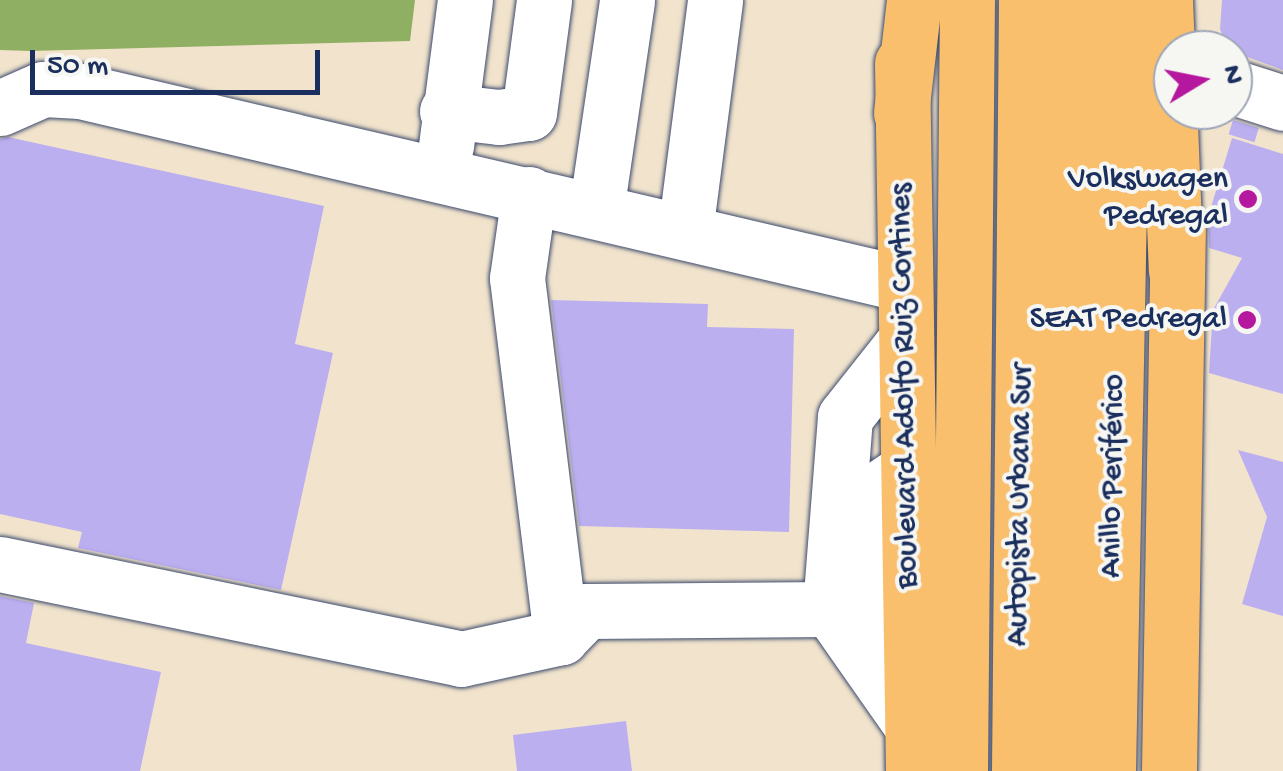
<!DOCTYPE html>
<html>
<head>
<meta charset="utf-8">
<style>
  body { margin:0 }
  #map { position:relative; width:1283px; height:771px; overflow:hidden; background:#f2e4cc; font-family:"Gochi Hand",sans-serif }
  div>[style] { position:absolute }
  .forest>* { inset:0; background:#8faf62 }
  .building>* { inset:0; background:#bcaff0; transform-origin:0 0 }
  .roads { filter:drop-shadow(0 0 2px #3b4a6e) drop-shadow(0 0 2px #3b4a6e) }
  .minor>* { height:55px; margin:-27.5px; padding:0 27.5px; transform-origin:27.5px; border-radius:27.5px; background:#fff }
  .major>* { height:55px; margin:-27.5px; padding:0 27.5px; transform-origin:27.5px; border-radius:27.5px; background:#f9bf6d }
  .highway>* { height:55px; margin:-27.5px; padding:0 27.5px; transform-origin:27.5px; border-radius:27.5px; background:#f9bf6d }
  .dots>* { width:28px; height:28px; translate:-50% -50%; box-sizing:border-box; border:5px solid #f6f6f2; border-radius:50% }
  span { translate:-50% -50%; white-space:nowrap; text-align:center; line-height:1.15; -webkit-text-stroke:8px #f6f6f2; paint-order:stroke }
  .poi-label { font-size:32px; color:#1b2f5e }
  .right { translate:-100% -50%; text-align:right }
  .street-label { font-size:32px; color:#1b2f5e }
  .north { position:absolute; left:1153px; top:30px; width:100px; height:100px; box-sizing:border-box; background:#f6f6f2; border:2px solid #9ea6b7; border-radius:50%; rotate:80deg; font-size:28px; font-weight:700; line-height:40px; text-align:center; color:#1b2f5e }
  .north::after { content:''; display:block; margin:auto; width:35px; height:45px; background:#b5179e; clip-path:polygon(50% 0,100% 100%,50% 72%,0 100%) }
  .scale { position:absolute; left:30px; top:50px; width:290px; height:45px; box-sizing:border-box; border:5px solid #1b2f5e; border-top:0; padding-left:12px; font-size:30px; line-height:35px; white-space:nowrap; color:#1b2f5e; -webkit-text-stroke:8px #f6f6f2; paint-order:stroke }
</style>
</head>
<body>
<div id="map">
  <div class="forest">
    <div style="clip-path:polygon(0 0,415px 0,410px 41px,30px 51px,0 50px)"></div>
  </div>
  <div class="building">
    <div style="clip-path:polygon(1222px 0,1283px 0,1283px 70px,1228px 50px,1220px 29px)"></div>
    <div style="left:1233px;top:120px;width:27px;height:15px;rotate:17deg"></div>
    <div style="clip-path:polygon(8px 137px,324px 206px,295px 344px,333px 353px,281px 590px,78px 548px,82px 532px,0 514px,0 139px)"></div>
    <div style="clip-path:polygon(1232px 138px,1283px 154px,1283px 394px,1209px 373px,1213px 310px,1242px 258px,1209px 248px,1208px 217px)"></div>
    <div style="clip-path:polygon(551px 300px,708px 304px,707px 327px,794px 329px,789px 532px,579px 526px)"></div>
    <div style="clip-path:polygon(1238px 450px,1283px 462px,1283px 616px,1242px 604px,1267px 517px)"></div>
    <div style="clip-path:polygon(0 596px,34px 603px,26px 643px,161px 672px,140px 771px,0 771px)"></div>
    <div style="clip-path:polygon(626px 721px,632px 771px,517px 771px,513px 735px)"></div>
  </div>
  <div class="roads">
    <div class="minor">
      <div style="left:1233px;top:87px;width:52px;rotate:17.7deg"></div>
      <div style="left:0;top:108px;width:47px;rotate:-23.8deg"></div>
      <div style="left:43px;top:89px;width:37px;rotate:3deg"></div>
      <div style="left:80px;top:91px;width:846px;rotate:13.18deg"></div>
      <div style="left:447px;top:111px;width:52px;rotate:6.6deg"></div>
      <div style="left:499px;top:117px;width:30px;rotate:-8deg"></div>
      <div style="left:529px;top:113px;width:114px;rotate:-82.4deg"></div>
      <div style="left:446px;top:146px;width:147px;rotate:-82.6deg"></div>
      <div style="left:529px;top:194px;width:85px;rotate:98.1deg"></div>
      <div style="left:517px;top:278px;width:362px;rotate:83deg"></div>
      <div style="left:596px;top:211px;width:213px;rotate:-81.6deg"></div>
      <div style="left:685px;top:232px;width:234px;rotate:-82.6deg"></div>
      <div style="left:905px;top:341px;width:97px;rotate:128.3deg"></div>
      <div style="left:845px;top:417px;width:193px;rotate:94.5deg"></div>
      <div style="left:830px;top:609px;width:143px;rotate:55deg"></div>
      <div style="left:908px;top:469px;width:36px;rotate:146deg"></div>
      <div style="left:878px;top:489px;width:139px;rotate:87.5deg"></div>
      <div style="left:884px;top:628px;width:34px;rotate:38deg"></div>
      <div style="left:0;top:564px;width:471px;rotate:11.6deg"></div>
      <div style="left:461px;top:659px;width:102px;rotate:-12.4deg"></div>
      <div style="left:561px;top:637px;width:36px;rotate:-46deg"></div>
      <div style="left:586px;top:611px;width:244px;rotate:-0.5deg"></div>
    </div>
    <div class="major">
      <div style="left:902px;top:63px;width:708px;rotate:89.11deg"></div>
      <div style="left:1169px;top:771px;width:547px;rotate:-89.06deg"></div>
    </div>
    <div class="highway">
      <div style="left:1165px;top:0;width:270px;rotate:87.7deg"></div>
      <div style="left:901px;top:113px;width:114px;rotate:-83.4deg"></div>
      <div style="left:960px;top:771px;width:771px;rotate:-89.48deg"></div>
      <div style="left:1019px;top:771px;width:771px;rotate:-89.48deg"></div>
      <div style="left:1063px;top:771px;width:771px;rotate:-89.63deg"></div>
      <div style="left:1108px;top:771px;width:565px;rotate:-88.88deg"></div>
      <div style="left:1119px;top:206px;width:206px;rotate:-90.3deg"></div>
    </div>
  </div>
  <div class="dots">
    <div style="left:1248px;top:199px;background:#b5179e"></div>
    <div style="left:1247px;top:320px;background:#b5179e"></div>
  </div>
  <div class="poi-label">
    <span class="right" style="left:1228px;top:199px">Volkswagen<br>Pedregal</span>
    <span class="right" style="left:1227px;top:320px">SEAT Pedregal</span>
  </div>
  <div class="street-label">
    <span style="left:906px;top:386px;rotate:-91deg">Boulevard Adolfo Ruiz Cortines</span>
    <span style="left:1114px;top:476px;rotate:-89deg">Anillo Periférico</span>
    <span style="left:1021px;top:505px;rotate:-89deg">Autopista Urbana Sur</span>
  </div>
  <div class="north">N</div>
  <div class="scale">50 m</div>
</div>
</body>
</html>
